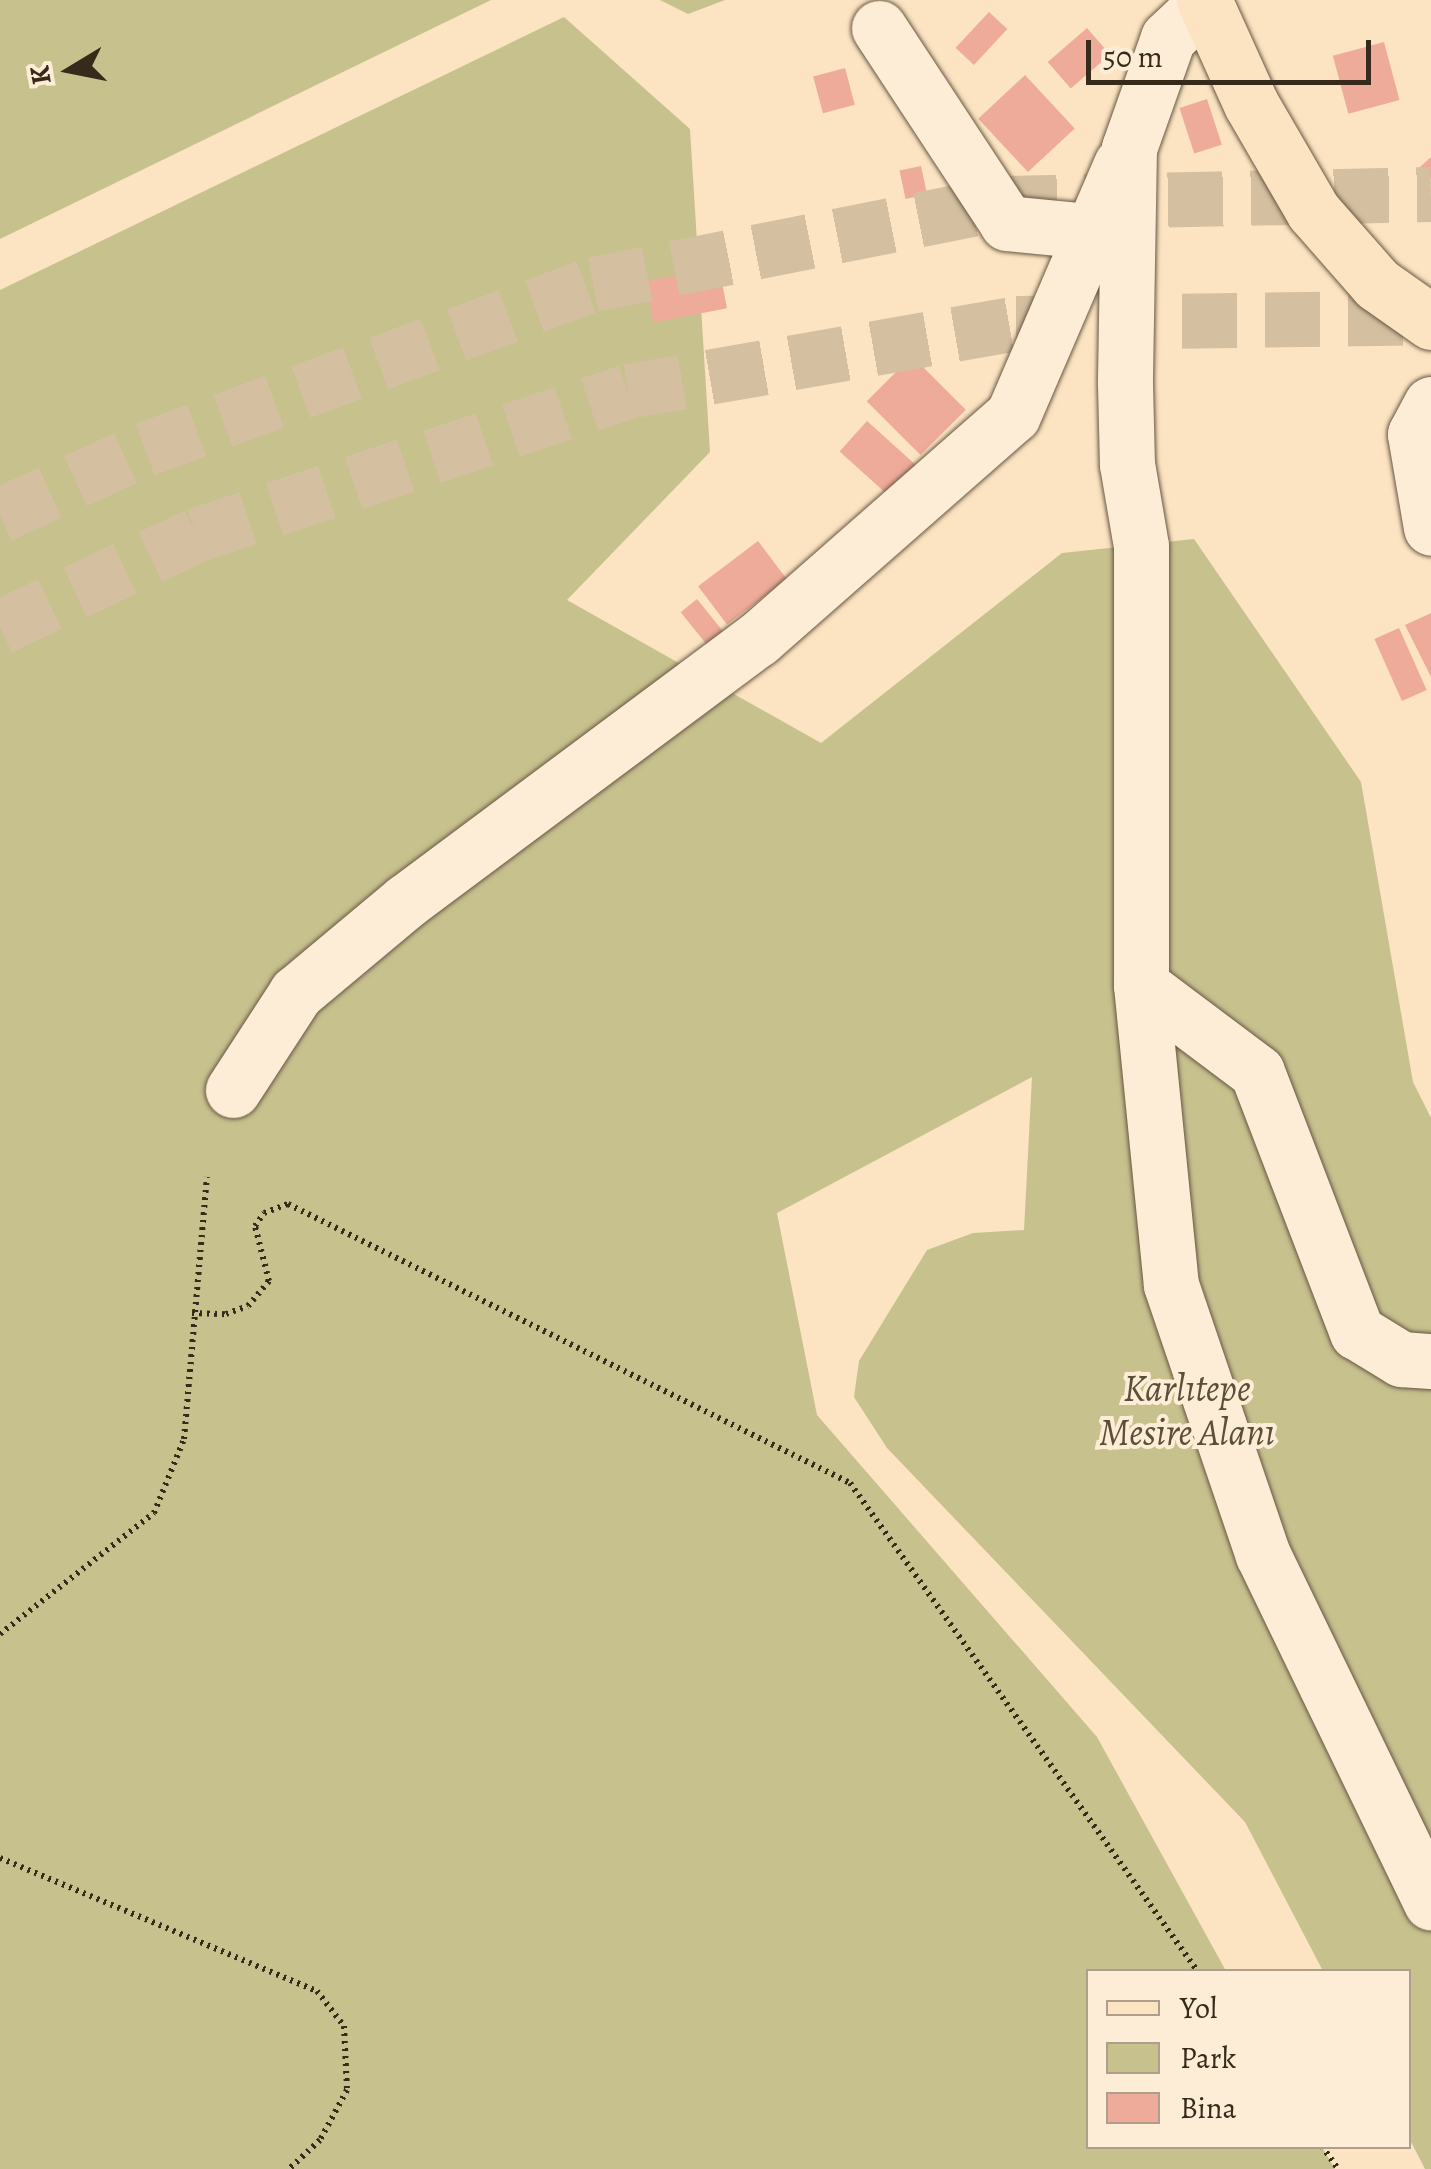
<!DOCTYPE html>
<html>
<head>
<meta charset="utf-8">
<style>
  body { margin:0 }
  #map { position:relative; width:1431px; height:2169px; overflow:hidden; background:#fce4c2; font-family:Alegreya,serif }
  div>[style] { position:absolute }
  .green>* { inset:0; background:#c7c18e }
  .building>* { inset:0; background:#eeab99; transform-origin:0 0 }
  .highway-tunnel>* { height:55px; margin-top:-27.5px; transform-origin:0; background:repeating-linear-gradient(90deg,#d4bfa0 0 55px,transparent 0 83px) }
  .path>* { height:6px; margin-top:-3px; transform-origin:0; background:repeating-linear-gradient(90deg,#362a1a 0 2.5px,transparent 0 7.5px) }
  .roads { filter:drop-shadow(0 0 2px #685844) drop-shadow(0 0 2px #685844) }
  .minor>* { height:55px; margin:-27.5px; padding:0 27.5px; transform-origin:27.5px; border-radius:27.5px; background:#fdedd7 }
  .major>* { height:55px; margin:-27.5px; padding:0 27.5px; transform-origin:27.5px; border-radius:27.5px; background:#fce4c2 }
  span { translate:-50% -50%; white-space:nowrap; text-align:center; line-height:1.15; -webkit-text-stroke:8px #fdedd7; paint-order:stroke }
  .park-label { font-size:38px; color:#5a5037; font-style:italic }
  .legend { position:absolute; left:1086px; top:1969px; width:325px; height:180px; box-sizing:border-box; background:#fdedd7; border:2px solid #ad9f8b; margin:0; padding:12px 18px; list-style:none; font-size:30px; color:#362a1a }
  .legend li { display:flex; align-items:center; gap:20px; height:50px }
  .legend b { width:50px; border:2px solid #ad9f8b }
  .north { position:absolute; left:20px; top:20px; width:100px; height:100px; -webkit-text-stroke:8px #fdedd7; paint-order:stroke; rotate:260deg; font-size:28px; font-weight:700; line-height:40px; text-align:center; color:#362a1a }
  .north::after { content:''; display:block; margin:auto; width:35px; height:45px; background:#362a1a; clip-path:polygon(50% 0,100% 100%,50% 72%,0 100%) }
  .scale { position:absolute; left:1086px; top:40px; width:285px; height:45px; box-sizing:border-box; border:5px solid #362a1a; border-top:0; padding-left:12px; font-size:30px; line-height:35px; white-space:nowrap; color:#362a1a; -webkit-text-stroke:8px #fdedd7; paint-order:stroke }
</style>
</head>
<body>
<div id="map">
  <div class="green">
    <div style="clip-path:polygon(0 0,491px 0,0 239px)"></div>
    <div style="clip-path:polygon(660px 0,725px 0,688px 14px)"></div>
    <div style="clip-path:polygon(564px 17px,690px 129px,710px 452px,567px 600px,821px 743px,1062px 553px,1194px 539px,1361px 782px,1413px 1082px,1431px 1118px,1431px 2169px,1425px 2169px,1409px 2138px,1408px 1972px,1323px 1971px,1245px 1822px,887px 1448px,854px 1397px,859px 1361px,927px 1250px,973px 1233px,1024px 1230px,1032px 1077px,777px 1213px,817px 1415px,1097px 1737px,1226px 1971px,1088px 1972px,1088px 2146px,1322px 2147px,1335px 2169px,0 2169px,0 290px)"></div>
  </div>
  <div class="building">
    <div style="left:989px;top:12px;width:25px;height:49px;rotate:43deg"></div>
    <div style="left:1087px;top:28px;width:35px;height:52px;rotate:49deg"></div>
    <div style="left:1384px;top:42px;width:60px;height:53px;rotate:75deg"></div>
    <div style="left:845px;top:68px;width:38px;height:33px;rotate:75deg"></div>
    <div style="left:1025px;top:75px;width:73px;height:64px;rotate:47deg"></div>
    <div style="left:1207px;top:99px;width:48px;height:29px;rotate:72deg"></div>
    <div style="clip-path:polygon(1431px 157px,1431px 179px,1420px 167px)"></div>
    <div style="left:921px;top:166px;width:29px;height:22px;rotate:78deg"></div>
    <div style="left:719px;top:267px;width:42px;height:75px;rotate:79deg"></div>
    <div style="left:912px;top:356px;width:76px;height:64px;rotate:45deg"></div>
    <div style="left:867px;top:421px;width:71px;height:41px;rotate:42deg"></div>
    <div style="left:758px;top:541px;width:48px;height:75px;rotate:53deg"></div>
    <div style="left:697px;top:599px;width:43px;height:21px;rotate:51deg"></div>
    <div style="clip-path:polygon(1431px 613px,1431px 677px,1405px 625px)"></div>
    <div style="left:1399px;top:628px;width:68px;height:27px;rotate:66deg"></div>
  </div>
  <div class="highway-tunnel">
    <div style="left:0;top:515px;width:159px;rotate:-24.5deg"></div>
    <div style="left:145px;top:449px;width:477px;rotate:-20.2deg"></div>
    <div style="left:593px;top:284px;width:417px;rotate:-11.2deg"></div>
    <div style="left:1002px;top:203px;width:429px;rotate:-1.2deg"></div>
    <div style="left:0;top:627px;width:217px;rotate:-25.1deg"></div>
    <div style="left:196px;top:535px;width:455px;rotate:-18.4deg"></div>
    <div style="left:628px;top:391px;width:394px;rotate:-9.9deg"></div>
    <div style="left:1016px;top:323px;width:415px;rotate:-0.8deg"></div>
  </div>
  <div class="path">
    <div style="left:192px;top:1313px;width:34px;rotate:2deg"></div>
    <div style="left:226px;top:1314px;width:23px;rotate:-20deg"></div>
    <div style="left:248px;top:1306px;width:33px;rotate:-50deg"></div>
    <div style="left:269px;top:1281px;width:57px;rotate:-104.3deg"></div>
    <div style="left:255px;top:1226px;width:16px;rotate:-55deg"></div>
    <div style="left:264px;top:1213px;width:26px;rotate:-21deg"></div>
    <div style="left:288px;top:1204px;width:627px;rotate:26.4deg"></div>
    <div style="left:850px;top:1483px;width:600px;rotate:54.56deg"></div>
    <div style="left:0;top:1634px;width:196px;rotate:-38.2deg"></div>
    <div style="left:154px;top:1513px;width:80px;rotate:-67.9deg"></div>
    <div style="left:184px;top:1439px;width:263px;rotate:-85deg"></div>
    <div style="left:0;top:1858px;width:344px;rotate:22.8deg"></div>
    <div style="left:317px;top:1991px;width:44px;rotate:52.4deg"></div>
    <div style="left:344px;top:2026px;width:64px;rotate:87.3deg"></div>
    <div style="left:347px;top:2090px;width:57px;rotate:118.4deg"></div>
    <div style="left:320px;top:2140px;width:42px;rotate:136.9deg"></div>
    <div style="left:1322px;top:2146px;width:28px;rotate:55deg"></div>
  </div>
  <div class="roads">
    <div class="minor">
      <div style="left:1205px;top:3px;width:51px;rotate:136.6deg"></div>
      <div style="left:1168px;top:38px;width:117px;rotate:109.5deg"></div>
      <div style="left:1129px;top:148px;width:236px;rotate:91deg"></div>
      <div style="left:1125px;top:384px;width:80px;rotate:88.6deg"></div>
      <div style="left:1127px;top:464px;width:83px;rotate:80.3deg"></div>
      <div style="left:1141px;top:546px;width:439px;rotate:90deg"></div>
      <div style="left:1141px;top:985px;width:301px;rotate:84.3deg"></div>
      <div style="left:1171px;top:1285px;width:285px;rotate:71.2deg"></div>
      <div style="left:1263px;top:1555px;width:386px;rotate:64.2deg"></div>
      <div style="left:879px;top:28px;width:233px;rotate:56.7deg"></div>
      <div style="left:1007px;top:223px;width:81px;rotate:5.6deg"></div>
      <div style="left:1431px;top:404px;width:34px;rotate:118deg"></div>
      <div style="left:1415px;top:434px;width:95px;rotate:80.3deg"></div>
      <div style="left:1141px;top:985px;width:145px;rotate:36.9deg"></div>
      <div style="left:1257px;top:1072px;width:279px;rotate:69deg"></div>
      <div style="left:1357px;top:1332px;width:52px;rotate:31.5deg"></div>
      <div style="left:1401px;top:1359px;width:30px;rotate:4deg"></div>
      <div style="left:233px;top:1090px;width:116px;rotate:-57deg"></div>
      <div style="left:296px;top:993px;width:143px;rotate:-39.9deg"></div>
      <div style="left:406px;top:901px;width:439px;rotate:-36.7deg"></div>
      <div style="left:758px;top:639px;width:339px;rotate:-41.3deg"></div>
      <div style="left:1013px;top:415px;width:273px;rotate:-66.7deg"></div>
    </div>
    <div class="major">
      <div style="left:1204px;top:0;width:114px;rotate:65.7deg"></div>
      <div style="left:1251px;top:104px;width:124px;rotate:59.9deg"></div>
      <div style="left:1313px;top:211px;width:97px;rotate:48.8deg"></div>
      <div style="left:1377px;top:284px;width:66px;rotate:35.1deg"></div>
    </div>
  </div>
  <div class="park-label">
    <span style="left:1187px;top:1411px">Karlıtepe<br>Mesire Alanı</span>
  </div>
  <ul class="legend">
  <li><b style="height:12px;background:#fce4c2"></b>Yol</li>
  <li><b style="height:28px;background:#c7c18e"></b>Park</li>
  <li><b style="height:28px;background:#eeab99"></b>Bina</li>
  </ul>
  <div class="north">K</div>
  <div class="scale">50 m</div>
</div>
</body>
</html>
